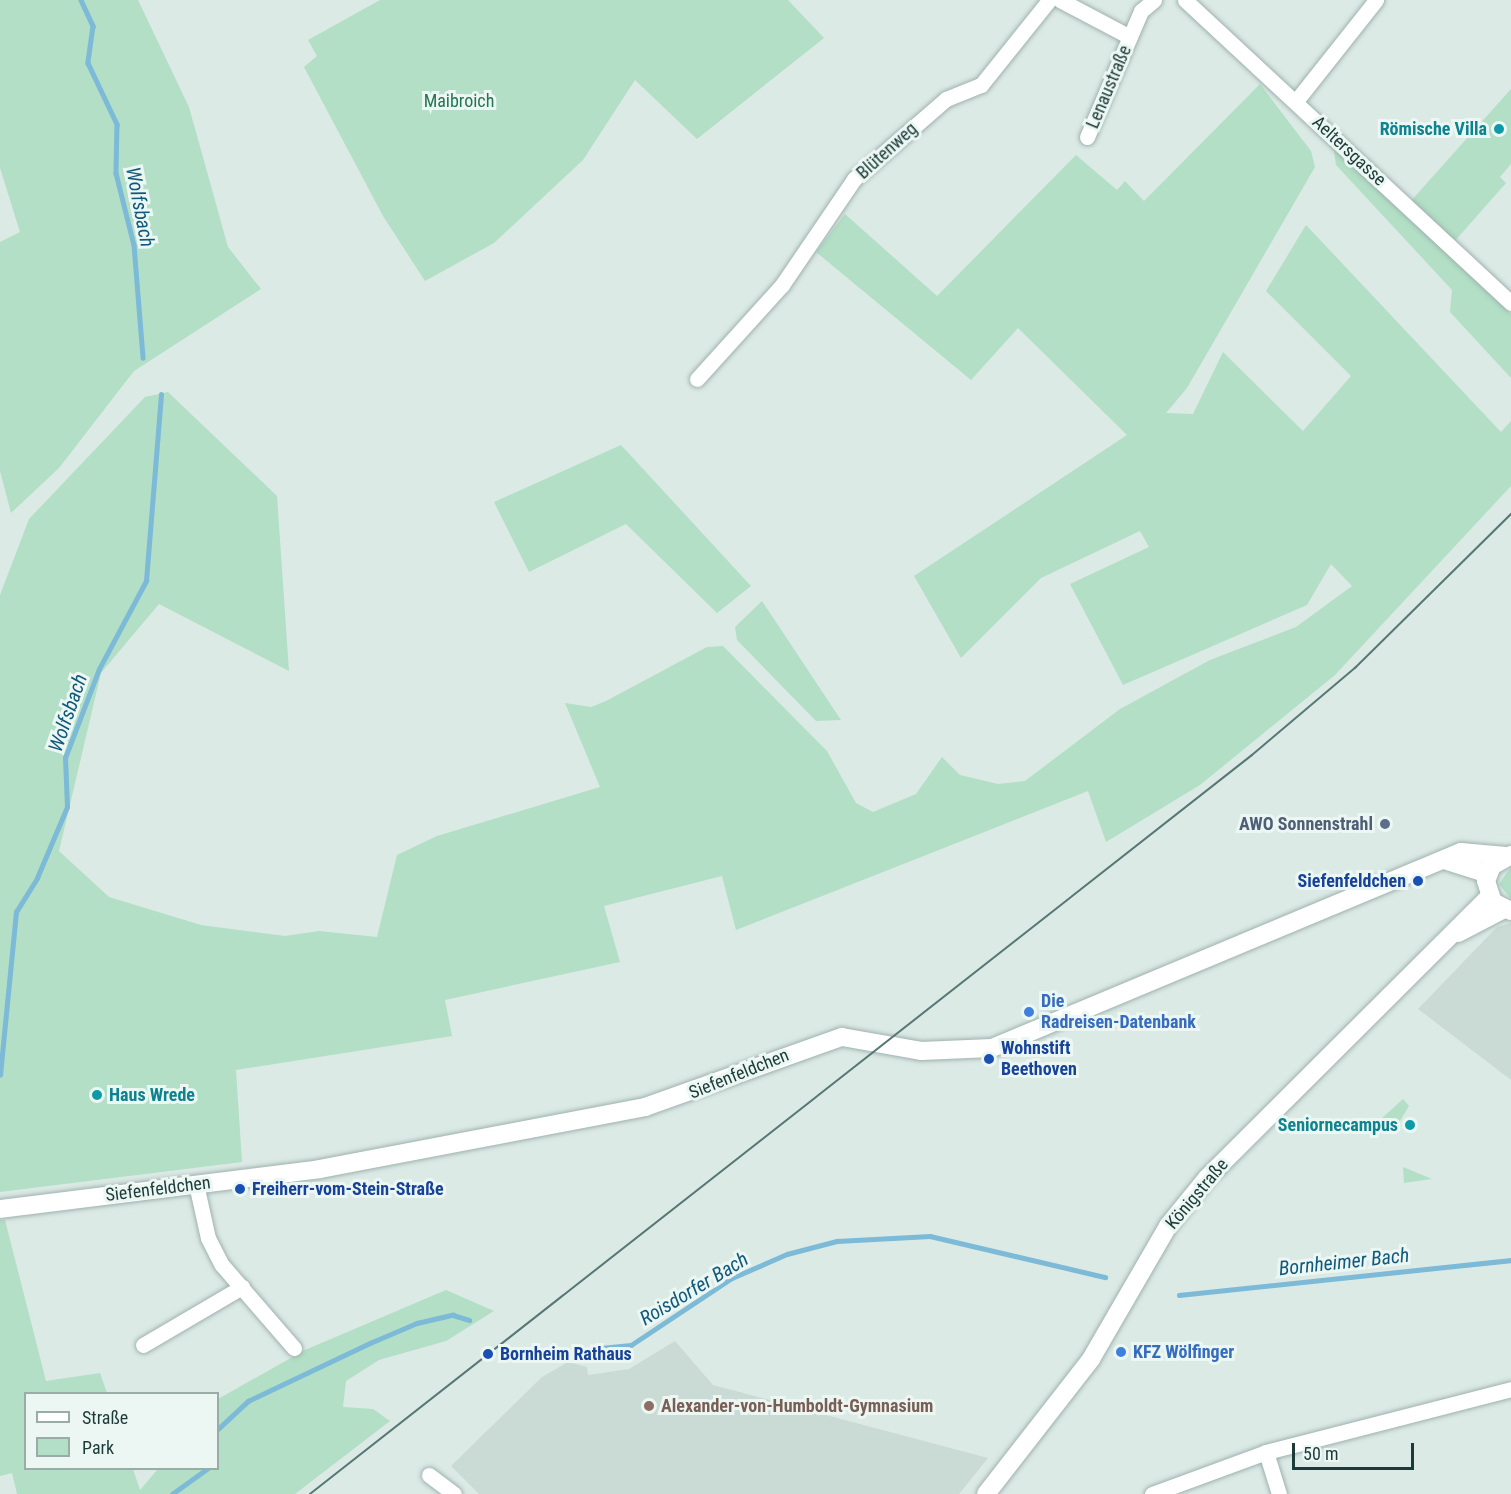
<!DOCTYPE html>
<html>
<head>
<meta charset="utf-8">
<style>
  body { margin:0 }
  #map { position:relative; width:1511px; height:1494px; overflow:hidden; background:#dceae6; font-family:"Roboto Condensed",sans-serif }
  div>[style] { position:absolute }
  .built>* { inset:0; background:#cadad5 }
  .green>* { inset:0; background:#b2dfc5 }
  .stream>* { height:4.5px; margin:-2.25px; padding:0 2.25px; transform-origin:2.25px; border-radius:2.25px; background:#7cbad7 }
  .roads { filter:drop-shadow(0 0 2px #9fb2ae) drop-shadow(0 0 2px #9fb2ae) }
  .street>* { height:15px; margin:-7.5px; padding:0 7.5px; transform-origin:7.5px; border-radius:7.5px; background:#fff }
  .secondary>* { height:18px; margin:-9px; padding:0 9px; transform-origin:9px; border-radius:9px; background:#fff }
  .tram>* { height:1.5px; margin:-0.75px; padding:0 0.75px; transform-origin:0.75px; border-radius:0.75px; background:#567774 }
  .dots>* { width:16px; height:16px; translate:-50% -50%; box-sizing:border-box; border:3px solid #ecf7f3; border-radius:50% }
  span { translate:-50% -50%; white-space:nowrap; text-align:center; line-height:1.15; -webkit-text-stroke:6px #ecf7f3; paint-order:stroke }
  .street-label { font-size:18px; color:#1c3b38 }
  .park-label { font-size:18px; color:#237650 }
  .culture-label { font-size:18px; color:#0d838f; font-weight:700 }
  .right { translate:-100% -50%; text-align:right }
  .left { translate:0 -50%; text-align:left }
  .service-label { font-size:18px; color:#4e5e75; font-weight:700 }
  .transit-label { font-size:18px; color:#164399; font-weight:700 }
  .shop-label { font-size:18px; color:#366cbe; font-weight:700 }
  .education-label { font-size:18px; color:#785e54; font-weight:700 }
  .water-label { font-size:20px; color:#11597c; font-style:italic }
  .legend { position:absolute; left:24px; top:1392px; width:195px; height:78px; box-sizing:border-box; background:#ecf7f3; border:2px solid #99aca8; margin:0; padding:8px 10px; list-style:none; font-size:18px; color:#1c3b38 }
  .legend li { display:flex; align-items:center; gap:12px; height:30px }
  .legend b { width:30px; border:2px solid #99aca8 }
  .scale { position:absolute; left:1292px; top:1443px; width:122px; height:27px; box-sizing:border-box; border:3px solid #1c3b38; border-top:0; padding-left:8px; font-size:18px; line-height:21px; white-space:nowrap; color:#1c3b38; -webkit-text-stroke:4px #ecf7f3; paint-order:stroke }
</style>
</head>
<body>
<div id="map">
  <div class="built">
    <div style="clip-path:polygon(1511px 923px,1511px 1080px,1418px 1009px,1497px 927px)"></div>
    <div style="clip-path:polygon(675px 1341px,713px 1385px,988px 1458px,959px 1494px,479px 1494px,451px 1466px,542px 1377px,568px 1362px,587px 1367px,588px 1375px,629px 1369px)"></div>
  </div>
  <div class="green">
    <div style="clip-path:polygon(0 0,138px 0,189px 107px,228px 247px,261px 289px,134px 371px,59px 468px,11px 513px,0 471px,0 242px,20px 232px,0 168px)"></div>
    <div style="clip-path:polygon(380px 0,788px 0,824px 38px,697px 139px,635px 80px,583px 160px,494px 243px,425px 281px,383px 216px,304px 67px,317px 56px,308px 40px)"></div>
    <div style="clip-path:polygon(1260px 84px,1311px 151px,1315px 167px,1187px 388px,1166px 413px,1193px 414px,1223px 352px,1303px 431px,1351px 376px,1266px 291px,1306px 225px,1501px 432px,1511px 421px,1511px 486px,1335px 675px,1200px 785px,1106px 842px,1088px 791px,736px 930px,722px 876px,604px 906px,620px 962px,445px 1000px,452px 1036px,236px 1070px,242px 1162px,0 1192px,0 595px,29px 519px,145px 397px,168px 392px,277px 496px,289px 671px,159px 604px,101px 673px,59px 851px,109px 897px,201px 925px,285px 936px,319px 931px,377px 937px,397px 855px,437px 836px,600px 787px,565px 703px,591px 707px,606px 701px,707px 647px,723px 646px,827px 751px,856px 803px,873px 812px,916px 794px,942px 757px,960px 775px,998px 784px,1025px 781px,1120px 709px,1210px 660px,1296px 627px,1352px 586px,1331px 564px,1307px 605px,1123px 685px,1070px 584px,1149px 547px,1140px 531px,1041px 578px,961px 658px,914px 576px,1127px 435px,1018px 328px,971px 380px,816px 252px,845px 214px,937px 296px,1076px 155px,1117px 190px,1125px 181px,1144px 201px)"></div>
    <div style="clip-path:polygon(1511px 89px,1511px 164px,1500px 177px,1506px 183px,1454px 242px,1410px 202px)"></div>
    <div style="clip-path:polygon(1333px 145px,1511px 314px,1511px 378px,1450px 312px,1452px 290px,1336px 165px)"></div>
    <div style="clip-path:polygon(621px 445px,751px 586px,717px 613px,626px 524px,529px 572px,494px 502px)"></div>
    <div style="clip-path:polygon(762px 601px,841px 720px,816px 721px,737px 640px,735px 627px)"></div>
    <div style="clip-path:polygon(1511px 867px,1511px 899px,1499px 884px)"></div>
    <div style="clip-path:polygon(1403px 1099px,1409px 1106px,1394px 1131px,1381px 1119px)"></div>
    <div style="clip-path:polygon(1403px 1167px,1432px 1179px,1404px 1183px)"></div>
    <div style="clip-path:polygon(0 1220px,5px 1220px,46px 1381px,100px 1373px,107px 1393px,26px 1394px,26px 1468px,133px 1469px,140px 1490px,158px 1469px,218px 1468px,218px 1399px,305px 1350px,446px 1290px,494px 1311px,446px 1341px,379px 1360px,346px 1381px,343px 1407px,373px 1409px,390px 1421px,295px 1494px,17px 1494px,12px 1473px,0 1476px)"></div>
  </div>
  <div class="stream">
    <div style="left:81px;top:0;width:29px;rotate:65deg"></div>
    <div style="left:93px;top:26px;width:37px;rotate:98deg"></div>
    <div style="left:88px;top:63px;width:68px;rotate:64.6deg"></div>
    <div style="left:117px;top:124px;width:49px;rotate:91.2deg"></div>
    <div style="left:116px;top:173px;width:74px;rotate:76deg"></div>
    <div style="left:134px;top:245px;width:113px;rotate:85.4deg"></div>
    <div style="left:0;top:1075px;width:164px;rotate:-84.4deg"></div>
    <div style="left:16px;top:912px;width:40px;rotate:-58deg"></div>
    <div style="left:37px;top:878px;width:77px;rotate:-67.1deg"></div>
    <div style="left:67px;top:807px;width:49px;rotate:-92.3deg"></div>
    <div style="left:65px;top:758px;width:95px;rotate:-69.1deg"></div>
    <div style="left:99px;top:669px;width:100px;rotate:-61.9deg"></div>
    <div style="left:146px;top:581px;width:187px;rotate:-85.4deg"></div>
    <div style="left:1179px;top:1295px;width:334px;rotate:-6deg"></div>
    <div style="left:580px;top:1350px;width:51px;rotate:-5.6deg"></div>
    <div style="left:631px;top:1345px;width:121px;rotate:-33.6deg"></div>
    <div style="left:732px;top:1278px;width:60px;rotate:-23.6deg"></div>
    <div style="left:787px;top:1254px;width:52px;rotate:-14.6deg"></div>
    <div style="left:837px;top:1241px;width:93px;rotate:-3.1deg"></div>
    <div style="left:930px;top:1236px;width:180px;rotate:13.2deg"></div>
    <div style="left:218px;top:1429px;width:41px;rotate:-43deg"></div>
    <div style="left:248px;top:1401px;width:135px;rotate:-25.4deg"></div>
    <div style="left:370px;top:1343px;width:51px;rotate:-23.1deg"></div>
    <div style="left:417px;top:1323px;width:37px;rotate:-13deg"></div>
    <div style="left:453px;top:1315px;width:17px;rotate:17deg"></div>
    <div style="left:172px;top:1494px;width:44px;rotate:-35.8deg"></div>
  </div>
  <div class="roads">
    <div class="street">
      <div style="left:1060px;top:0;width:79px;rotate:27.9deg"></div>
      <div style="left:1185px;top:0;width:445px;rotate:42.9deg"></div>
      <div style="left:1296px;top:101px;width:129px;rotate:-51.6deg"></div>
      <div style="left:1087px;top:137px;width:137px;rotate:-66.8deg"></div>
      <div style="left:1141px;top:11px;width:17px;rotate:-40deg"></div>
      <div style="left:697px;top:379px;width:127px;rotate:-47.9deg"></div>
      <div style="left:782px;top:285px;width:128px;rotate:-55.8deg"></div>
      <div style="left:854px;top:179px;width:122px;rotate:-41deg"></div>
      <div style="left:946px;top:99px;width:38px;rotate:-22deg"></div>
      <div style="left:981px;top:85px;width:109px;rotate:-51.3deg"></div>
      <div style="left:196px;top:1184px;width:55px;rotate:77.5deg"></div>
      <div style="left:208px;top:1238px;width:30px;rotate:63deg"></div>
      <div style="left:222px;top:1265px;width:110px;rotate:49.1deg"></div>
      <div style="left:143px;top:1345px;width:115px;rotate:-30.4deg"></div>
      <div style="left:1266px;top:1452px;width:44px;rotate:72.8deg"></div>
      <div style="left:429px;top:1475px;width:31px;rotate:37deg"></div>
      <div style="left:1152px;top:1494px;width:121px;rotate:-20.2deg"></div>
      <div style="left:1266px;top:1452px;width:253px;rotate:-14.4deg"></div>
    </div>
    <div class="secondary">
      <div style="left:1511px;top:855px;width:22px;rotate:150deg"></div>
      <div style="left:1492px;top:866px;width:16px;rotate:112deg"></div>
      <div style="left:1486px;top:881px;width:22px;rotate:72deg"></div>
      <div style="left:1493px;top:902px;width:20px;rotate:27deg"></div>
      <div style="left:1447px;top:861px;width:43px;rotate:17.6deg"></div>
      <div style="left:1458px;top:933px;width:52px;rotate:-27.6deg"></div>
      <div style="left:0;top:1209px;width:322px;rotate:-7.1deg"></div>
      <div style="left:320px;top:1169px;width:331px;rotate:-10.8deg"></div>
      <div style="left:645px;top:1107px;width:209px;rotate:-19.6deg"></div>
      <div style="left:842px;top:1037px;width:80px;rotate:10deg"></div>
      <div style="left:921px;top:1051px;width:71px;rotate:-2.4deg"></div>
      <div style="left:992px;top:1048px;width:508px;rotate:-22.68deg"></div>
      <div style="left:1461px;top:852px;width:45px;rotate:5.1deg"></div>
      <div style="left:986px;top:1494px;width:171px;rotate:-52.1deg"></div>
      <div style="left:1091px;top:1359px;width:154px;rotate:-59.9deg"></div>
      <div style="left:1168px;top:1226px;width:62px;rotate:-50.9deg"></div>
      <div style="left:1207px;top:1178px;width:400px;rotate:-44.9deg"></div>
    </div>
  </div>
  <div class="tram">
    <div style="left:310px;top:1494px;width:1197px;rotate:-38.11deg"></div>
    <div style="left:1252px;top:755px;width:135px;rotate:-40.2deg"></div>
    <div style="left:1355px;top:668px;width:219px;rotate:-44.6deg"></div>
  </div>
  <div class="dots">
    <div style="left:1499px;top:129px;background:#0f9aa8"></div>
    <div style="left:1385px;top:824px;background:#5c6f8a"></div>
    <div style="left:1418px;top:881px;background:#1a4fb4"></div>
    <div style="left:1029px;top:1012px;background:#3f7fe0"></div>
    <div style="left:989px;top:1059px;background:#1a4fb4"></div>
    <div style="left:97px;top:1095px;background:#0f9aa8"></div>
    <div style="left:1410px;top:1125px;background:#0f9aa8"></div>
    <div style="left:240px;top:1189px;background:#1a4fb4"></div>
    <div style="left:1121px;top:1352px;background:#3f7fe0"></div>
    <div style="left:488px;top:1354px;background:#1a4fb4"></div>
    <div style="left:649px;top:1406px;background:#8d6e63"></div>
  </div>
  <div class="street-label">
    <span style="left:1109px;top:87px;rotate:-67deg">Lenaustraße</span>
    <span style="left:887px;top:151px;rotate:-42deg">Blütenweg</span>
    <span style="left:1349px;top:151px;rotate:43deg">Aeltersgasse</span>
    <span style="left:739px;top:1074px;rotate:-22deg">Siefenfeldchen</span>
    <span style="left:158px;top:1189px;rotate:-7deg">Siefenfeldchen</span>
    <span style="left:1197px;top:1194px;rotate:-50deg">Königstraße</span>
  </div>
  <div class="park-label">
    <span style="left:459px;top:101px">Maibroich</span>
  </div>
  <div class="culture-label">
    <span class="right" style="left:1487px;top:129px">Römische Villa</span>
    <span class="left" style="left:109px;top:1095px">Haus Wrede</span>
    <span class="right" style="left:1398px;top:1125px">Seniornecampus</span>
  </div>
  <div class="service-label">
    <span class="right" style="left:1373px;top:824px">AWO Sonnenstrahl</span>
  </div>
  <div class="transit-label">
    <span class="right" style="left:1406px;top:881px">Siefenfeldchen</span>
    <span class="left" style="left:1001px;top:1059px">Wohnstift<br>Beethoven</span>
    <span class="left" style="left:252px;top:1189px">Freiherr-vom-Stein-Straße</span>
    <span class="left" style="left:500px;top:1354px">Bornheim Rathaus</span>
  </div>
  <div class="shop-label">
    <span class="left" style="left:1041px;top:1012px">Die<br>Radreisen-Datenbank</span>
    <span class="left" style="left:1133px;top:1352px">KFZ Wölfinger</span>
  </div>
  <div class="education-label">
    <span class="left" style="left:661px;top:1406px">Alexander-von-Humboldt-Gymnasium</span>
  </div>
  <div class="water-label">
    <span style="left:140px;top:207px;rotate:79deg">Wolfsbach</span>
    <span style="left:68px;top:713px;rotate:-71deg">Wolfsbach</span>
    <span style="left:1344px;top:1262px;rotate:-6deg">Bornheimer Bach</span>
    <span style="left:694px;top:1289px;rotate:-31deg">Roisdorfer Bach</span>
  </div>
  <ul class="legend">
  <li><b style="height:8px;background:#fff"></b>Straße</li>
  <li><b style="height:16px;background:#b2dfc5"></b>Park</li>
  </ul>
  <div class="scale">50 m</div>
</div>
</body>
</html>
